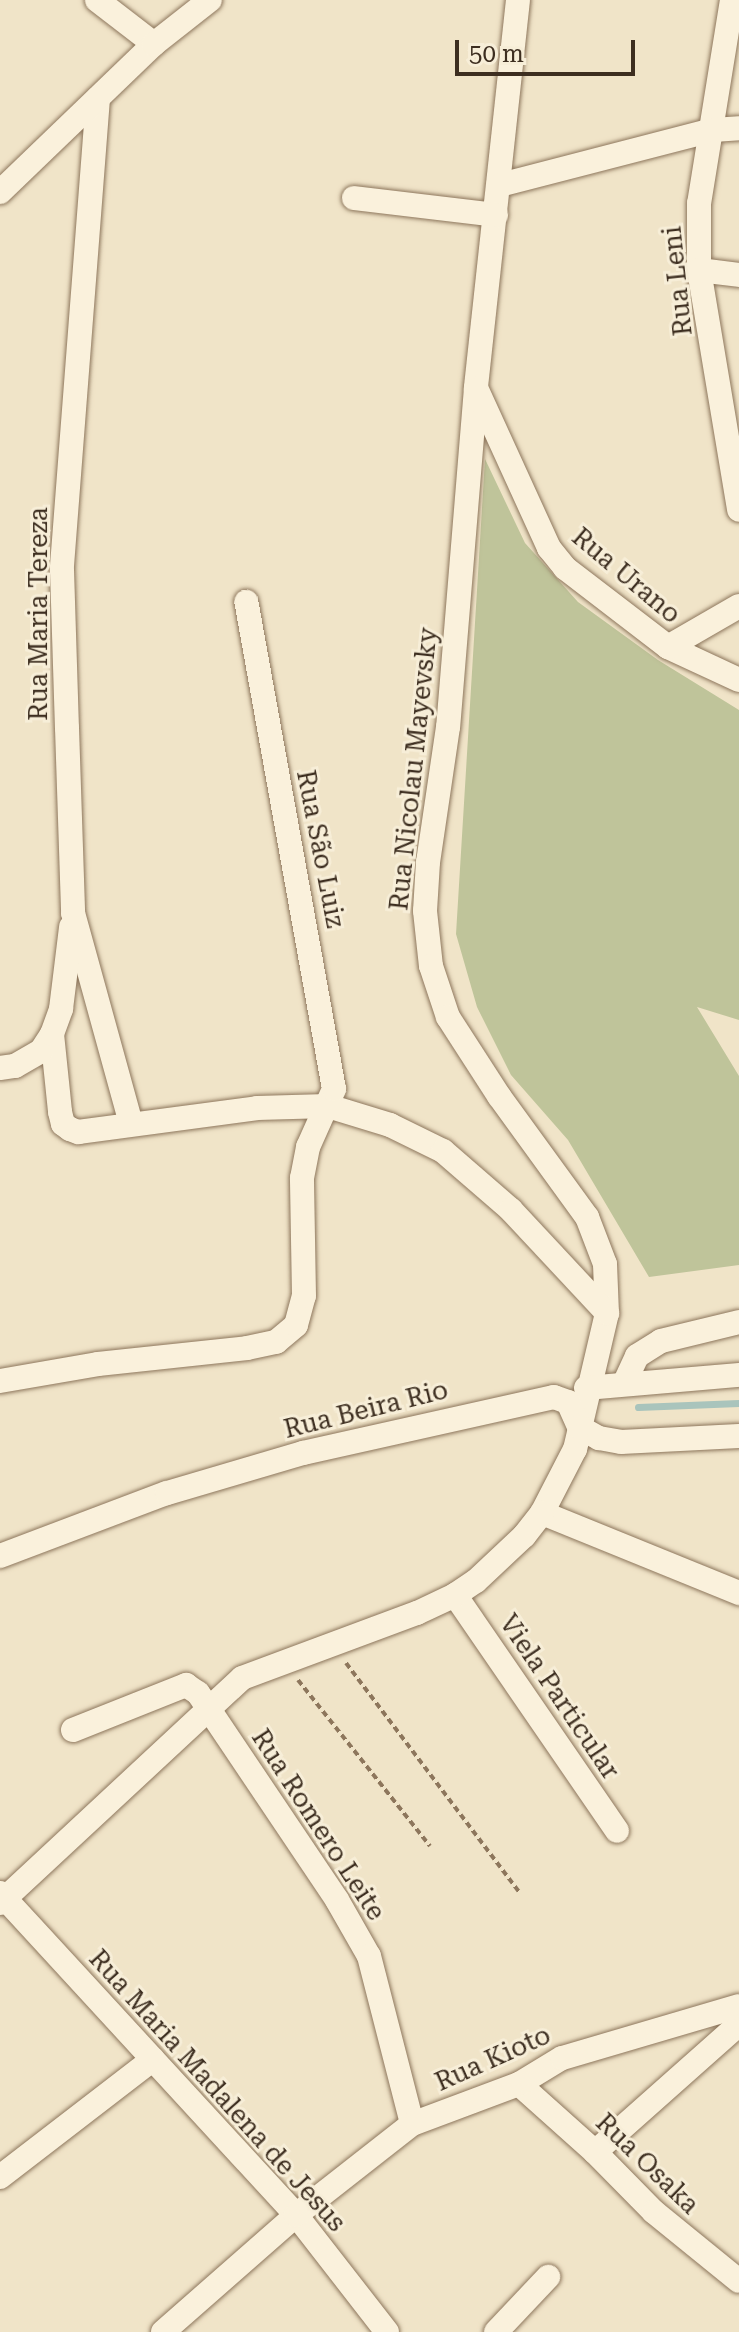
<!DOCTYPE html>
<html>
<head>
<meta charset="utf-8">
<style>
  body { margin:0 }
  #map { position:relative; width:739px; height:2332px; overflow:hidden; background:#f0e4c8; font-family:"Roboto Serif",serif }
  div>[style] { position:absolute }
  .cemetery>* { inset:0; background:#bfc49a }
  .stream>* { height:7px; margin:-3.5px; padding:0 3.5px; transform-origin:3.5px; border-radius:3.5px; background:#a9c4bc }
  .path>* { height:4px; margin-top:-2px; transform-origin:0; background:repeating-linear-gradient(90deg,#8d765c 0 6px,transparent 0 10px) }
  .roads { filter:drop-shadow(0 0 2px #8d765c) drop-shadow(0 0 2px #8d765c) }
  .minor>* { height:24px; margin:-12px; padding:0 12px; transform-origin:12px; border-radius:12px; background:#faf1dc }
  span { translate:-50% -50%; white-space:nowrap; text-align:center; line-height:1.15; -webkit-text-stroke:6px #f7eed8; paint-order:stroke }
  .street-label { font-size:26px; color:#3d2e20 }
  .scale { position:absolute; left:455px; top:40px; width:180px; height:36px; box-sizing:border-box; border:4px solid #3d2e20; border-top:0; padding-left:10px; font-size:24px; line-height:28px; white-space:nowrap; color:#3d2e20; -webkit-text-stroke:6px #f7eed8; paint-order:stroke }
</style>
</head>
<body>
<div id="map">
  <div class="cemetery">
    <div style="clip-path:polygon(485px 459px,525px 543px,578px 602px,658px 660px,739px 710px,739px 1020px,697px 1007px,739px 1076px,739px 1265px,649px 1277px,568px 1140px,511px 1075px,477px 1007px,456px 934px)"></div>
  </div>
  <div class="stream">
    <div style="left:638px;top:1407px;width:101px;rotate:-2.3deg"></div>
  </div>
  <div class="path">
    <div style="left:346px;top:1663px;width:288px;rotate:52.9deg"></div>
    <div style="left:298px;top:1680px;width:212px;rotate:51.5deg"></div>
  </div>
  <div class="roads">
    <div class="minor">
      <div style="left:97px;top:0;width:72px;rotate:37.7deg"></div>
      <div style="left:518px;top:0;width:390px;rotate:96.2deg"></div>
      <div style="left:476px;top:388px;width:340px;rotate:94.7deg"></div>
      <div style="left:448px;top:727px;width:136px;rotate:98.4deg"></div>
      <div style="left:428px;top:862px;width:49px;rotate:93.5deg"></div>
      <div style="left:425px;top:911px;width:55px;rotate:83.8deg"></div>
      <div style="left:431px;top:966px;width:54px;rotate:71.6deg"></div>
      <div style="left:448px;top:1017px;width:94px;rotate:57.2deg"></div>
      <div style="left:499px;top:1096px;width:150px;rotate:54deg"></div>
      <div style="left:587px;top:1217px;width:50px;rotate:69deg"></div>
      <div style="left:605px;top:1264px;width:49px;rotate:87.7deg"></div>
      <div style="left:607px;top:1313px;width:140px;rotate:103.2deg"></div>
      <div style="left:575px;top:1449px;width:72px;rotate:117.3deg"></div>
      <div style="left:542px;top:1513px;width:213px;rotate:22.1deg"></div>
      <div style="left:732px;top:0;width:206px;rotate:99.2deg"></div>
      <div style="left:699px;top:203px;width:67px;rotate:90deg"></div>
      <div style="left:699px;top:270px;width:243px;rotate:80.5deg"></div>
      <div style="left:98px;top:98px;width:473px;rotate:94.4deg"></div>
      <div style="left:62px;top:570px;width:158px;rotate:88.2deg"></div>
      <div style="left:67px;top:728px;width:185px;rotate:88.1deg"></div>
      <div style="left:73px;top:913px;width:219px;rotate:74.6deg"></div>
      <div style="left:500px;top:185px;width:220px;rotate:-14.5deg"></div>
      <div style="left:713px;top:130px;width:26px;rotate:-4deg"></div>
      <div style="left:0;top:192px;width:214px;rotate:-43.9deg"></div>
      <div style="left:154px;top:44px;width:71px;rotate:-38.2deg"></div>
      <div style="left:354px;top:198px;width:143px;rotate:6.8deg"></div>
      <div style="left:699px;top:270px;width:40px;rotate:7.1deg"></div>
      <div style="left:477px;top:390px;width:174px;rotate:65.5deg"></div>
      <div style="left:549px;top:548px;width:26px;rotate:51deg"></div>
      <div style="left:565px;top:568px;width:130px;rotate:37.5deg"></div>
      <div style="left:668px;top:647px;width:78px;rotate:24.9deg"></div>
      <div style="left:668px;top:647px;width:82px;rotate:-30deg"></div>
      <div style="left:52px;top:1034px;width:78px;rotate:84.1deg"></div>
      <div style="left:60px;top:1112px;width:12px;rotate:76deg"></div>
      <div style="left:63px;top:1124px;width:9px;rotate:36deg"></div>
      <div style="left:70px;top:1129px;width:9px;rotate:21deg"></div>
      <div style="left:78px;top:1132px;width:181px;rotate:-7.6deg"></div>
      <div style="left:257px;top:1108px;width:71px;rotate:-1.6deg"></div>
      <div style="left:328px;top:1106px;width:65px;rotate:17deg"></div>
      <div style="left:390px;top:1125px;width:59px;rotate:26.1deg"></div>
      <div style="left:443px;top:1151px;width:90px;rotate:40.9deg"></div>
      <div style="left:511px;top:1210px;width:141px;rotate:47deg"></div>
      <div style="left:0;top:1068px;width:15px;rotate:-8deg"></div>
      <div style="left:15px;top:1066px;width:30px;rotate:-30deg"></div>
      <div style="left:41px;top:1051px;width:20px;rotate:-57deg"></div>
      <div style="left:52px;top:1034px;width:27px;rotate:-70deg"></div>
      <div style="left:61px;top:1009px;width:83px;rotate:-83deg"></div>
      <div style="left:0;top:1381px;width:99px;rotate:-9.8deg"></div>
      <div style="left:98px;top:1364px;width:150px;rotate:-6.1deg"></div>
      <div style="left:247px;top:1348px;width:30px;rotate:-12deg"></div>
      <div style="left:276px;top:1342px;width:26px;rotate:-40deg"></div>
      <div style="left:296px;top:1325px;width:30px;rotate:-75deg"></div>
      <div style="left:304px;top:1296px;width:118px;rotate:-91deg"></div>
      <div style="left:302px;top:1178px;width:32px;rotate:-79deg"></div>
      <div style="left:308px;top:1147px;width:64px;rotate:-65.9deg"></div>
      <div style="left:334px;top:1089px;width:495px;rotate:-100.2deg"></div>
      <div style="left:624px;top:1384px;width:31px;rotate:-65deg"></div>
      <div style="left:637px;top:1356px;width:28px;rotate:-32deg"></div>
      <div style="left:661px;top:1341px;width:80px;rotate:-13.7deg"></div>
      <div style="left:586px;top:1388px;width:154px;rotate:-4.9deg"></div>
      <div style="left:0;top:1556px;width:178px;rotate:-20.7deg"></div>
      <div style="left:167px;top:1493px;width:142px;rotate:-16.4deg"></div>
      <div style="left:303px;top:1453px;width:257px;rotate:-12.6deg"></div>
      <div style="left:554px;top:1397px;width:15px;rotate:20deg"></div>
      <div style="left:568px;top:1402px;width:27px;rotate:66deg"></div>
      <div style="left:579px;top:1427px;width:23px;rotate:29deg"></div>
      <div style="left:599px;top:1438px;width:22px;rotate:10deg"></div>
      <div style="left:621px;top:1442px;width:118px;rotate:-2.9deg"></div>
      <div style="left:455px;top:1595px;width:286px;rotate:55.5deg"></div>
      <div style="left:73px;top:1730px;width:122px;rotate:-21.7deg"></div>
      <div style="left:186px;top:1685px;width:14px;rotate:34deg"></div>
      <div style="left:198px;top:1693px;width:249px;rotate:56.1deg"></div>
      <div style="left:337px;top:1900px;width:64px;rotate:60.3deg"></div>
      <div style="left:369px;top:1956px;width:173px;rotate:75.6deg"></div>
      <div style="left:0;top:1893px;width:437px;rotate:47.4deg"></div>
      <div style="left:296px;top:2215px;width:148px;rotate:52.1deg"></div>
      <div style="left:0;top:1903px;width:330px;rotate:-42.9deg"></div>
      <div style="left:242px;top:1678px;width:187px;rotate:-20.4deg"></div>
      <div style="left:417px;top:1613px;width:42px;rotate:-25.3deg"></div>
      <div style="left:455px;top:1595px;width:25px;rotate:-34deg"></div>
      <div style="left:476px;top:1581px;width:66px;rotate:-43.2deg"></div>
      <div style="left:524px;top:1536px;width:29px;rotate:-52deg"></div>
      <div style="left:519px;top:2084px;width:102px;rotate:41.8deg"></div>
      <div style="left:595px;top:2152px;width:84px;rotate:45.5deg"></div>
      <div style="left:654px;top:2212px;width:109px;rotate:39.1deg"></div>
      <div style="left:595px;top:2152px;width:193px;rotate:-41.6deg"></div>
      <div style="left:0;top:2177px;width:193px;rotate:-37.6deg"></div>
      <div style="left:163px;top:2332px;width:177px;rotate:-41.3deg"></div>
      <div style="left:296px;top:2215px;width:147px;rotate:-38.1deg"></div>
      <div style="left:412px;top:2124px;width:114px;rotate:-20.5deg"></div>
      <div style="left:519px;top:2084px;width:50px;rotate:-31.2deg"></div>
      <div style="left:562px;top:2058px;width:184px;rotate:-16.4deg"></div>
      <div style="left:496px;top:2332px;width:76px;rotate:-46.6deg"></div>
    </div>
  </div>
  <div class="street-label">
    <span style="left:678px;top:281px;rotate:-96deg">Rua Leni</span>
    <span style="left:626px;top:576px;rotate:40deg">Rua Urano</span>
    <span style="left:39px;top:614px;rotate:-90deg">Rua Maria Tereza</span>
    <span style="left:414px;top:769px;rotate:-84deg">Rua Nicolau Mayevsky</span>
    <span style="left:320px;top:849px;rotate:79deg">Rua São Luiz</span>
    <span style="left:366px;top:1410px;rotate:-14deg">Rua Beira Rio</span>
    <span style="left:559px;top:1697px;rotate:56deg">Viela Particular</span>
    <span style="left:318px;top:1825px;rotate:57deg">Rua Romero Leite</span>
    <span style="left:493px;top:2059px;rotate:-24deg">Rua Kioto</span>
    <span style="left:217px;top:2091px;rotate:48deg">Rua Maria Madalena de Jesus</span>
    <span style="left:647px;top:2164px;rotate:44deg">Rua Osaka</span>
  </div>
  <div class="scale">50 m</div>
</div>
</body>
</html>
